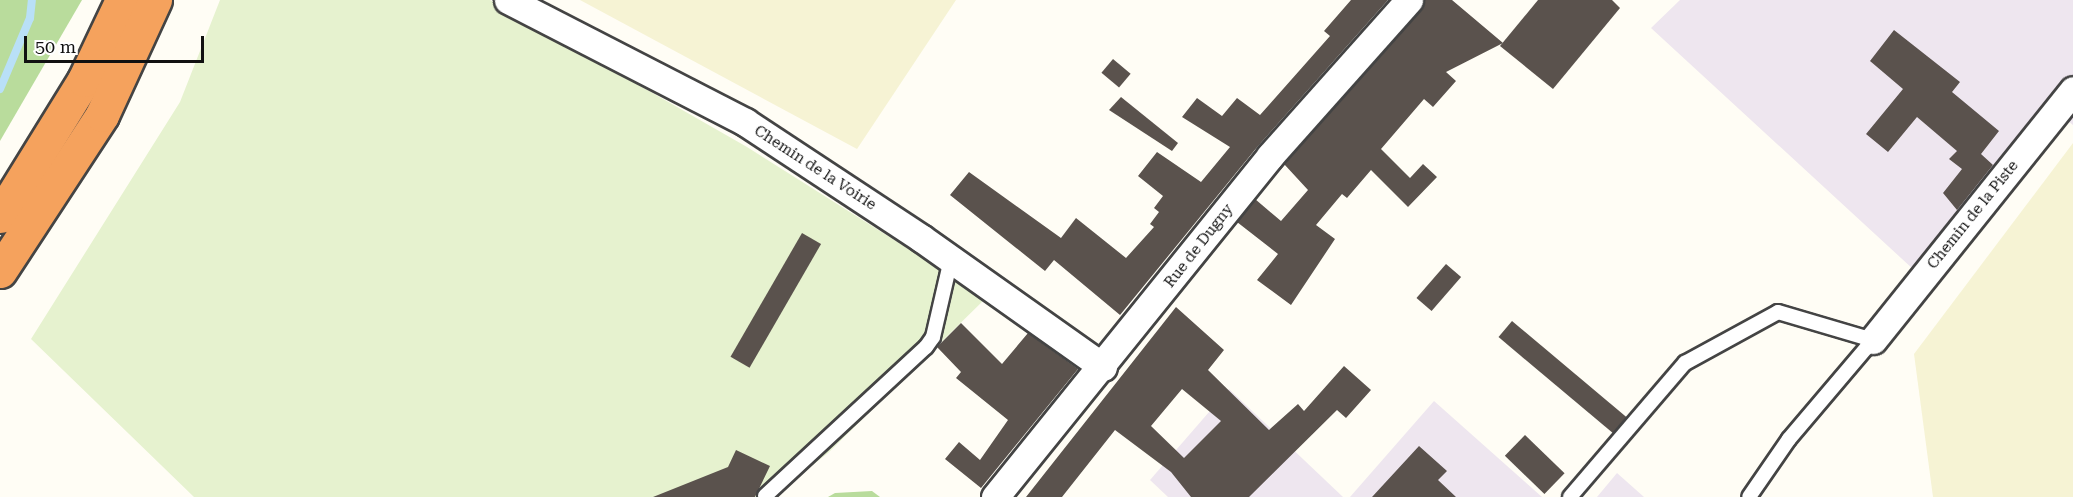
<!DOCTYPE html>
<style>
body{margin:0}
#map{position:relative;width:2073px;height:497px;overflow:hidden;background:#fffdf5;font-family:"Roboto Serif",serif}
div>[style]{position:absolute}
[style*='--x']{left:calc(var(--x)*1px);top:calc(var(--y)*1px);width:calc(var(--w)*1px);rotate:calc(var(--a)*1deg)}
.industrial>*{inset:0;background:#eee6ef}
.farmland>*{inset:0;background:#f6f3d4}
.forest>*{inset:0;background:#b9dc9c}
.pitch>*{inset:0;background:#e6f2cf}
.stream>*{height:8px;margin:-4px;padding:0 4px;transform-origin:4px;border-radius:4px;background:#b9e0f7}
.building>*{inset:0;background:#5a524d;transform-origin:0 0}
.roads{filter:drop-shadow(2px 0 #444) drop-shadow(-2px 0 #444) drop-shadow(0 2px #444) drop-shadow(0 -2px #444)}
.lane>*{height:14px;margin:-7px;padding:0 7px;transform-origin:7px;border-radius:7px;background:#fff}
.street>*{height:27px;margin:-13.5px;padding:0 13.5px;transform-origin:13.5px;border-radius:13.5px;background:#fff}
.highway>*{height:33px;margin:-16.5px;padding:0 16.5px;transform-origin:16.5px;border-radius:16.5px;background:#f5a25d}
span{translate:-50% -50%;white-space:nowrap;text-align:center;line-height:1.15;-webkit-text-stroke:6px #fff;paint-order:stroke}
.street-label{font-size:15px;color:#111}
.scale{position:absolute;left:24px;top:36px;width:180px;height:27px;box-sizing:border-box;border:3px solid #111;border-top:0;padding-left:8px;font-size:18px;line-height:21px;white-space:nowrap;color:#111;-webkit-text-stroke:4px #fff;paint-order:stroke}
</style>
<div id="map">
<div class="industrial">
<i style="clip-path:polygon(1680px 0,2073px 0,2073px 125px,2052px 109px,1926px 281px,1651px 28px)"></i>
<i style="clip-path:polygon(1229px 389px,1343px 497px,1168px 497px,1150px 480px)"></i>
<i style="clip-path:polygon(1434px 401px,1542px 497px,1350px 497px)"></i>
<i style="clip-path:polygon(1617px 473px,1644px 497px,1597px 497px)"></i>
</div>
<div class="farmland">
<i style="clip-path:polygon(580px 0,956px 0,857px 149px)"></i>
<i style="clip-path:polygon(2073px 143px,2073px 497px,1933px 497px,1914px 354px)"></i>
</div>
<div class="forest">
<i style="clip-path:polygon(0 0,82px 0,0 141px)"></i>
<i style="clip-path:polygon(872px 491px,880px 497px,828px 497px,835px 493px)"></i>
</div>
<div class="pitch">
<i style="clip-path:polygon(220px 0,490px 0,747px 147px,986px 298px,828px 453px,772px 497px,194px 497px,31px 339px,180px 102px)"></i>
</div>
<div class="stream">
<i style="--x:0;--y:89;--w:77;--a:-67.1"></i>
<i style="--x:30;--y:18;--w:18;--a:-84"></i>
</div>
<div class="building">
<i style="clip-path:polygon(1351px 0,1388px 0,1258px 146px,1120px 315px,1054px 260px,1045px 271px,950px 195px,969px 172px,1061px 238px,1076px 218px,1126px 258px,1154px 227px,1150px 224px,1159px 212px,1154px 208px,1163px 196px,1138px 176px,1157px 152px,1201px 182px,1230px 147px,1182px 117px,1197px 98px,1222px 116px,1237px 98px,1260px 115px,1330px 36px,1324px 31px)"></i>
<i style="clip-path:polygon(1424px 0,1452px 0,1503px 43px,1446px 72px,1456px 81px,1433px 107px,1424px 99px,1381px 149px,1410px 178px,1423px 164px,1437px 177px,1408px 207px,1371px 170px,1347px 198px,1342px 194px,1316px 225px,1335px 239px,1291px 305px,1257px 280px,1278px 254px,1237px 222px,1255px 199px,1281px 221px,1308px 190px,1284px 164px)"></i>
<i style="clip-path:polygon(1538px 0,1612px 0,1620px 8px,1553px 89px,1500px 46px)"></i>
<i style="clip-path:polygon(1894px 30px,1960px 82px,1952px 92px,1999px 131px,1981px 154px,1993px 165px,1957px 210px,1943px 193px,1962px 169px,1949px 159px,1957px 151px,1917px 117px,1888px 152px,1866px 134px,1903px 89px,1870px 61px)"></i>
<i style="left:1113px;top:59px;width:23px;height:18px;rotate:40deg"></i>
<i style="clip-path:polygon(1121px 97px,1178px 143px,1172px 151px,1109px 110px)"></i>
<i style="left:802px;top:233px;width:22px;height:143px;rotate:30deg"></i>
<i style="left:1446px;top:264px;width:20px;height:45px;rotate:41deg"></i>
<i style="clip-path:polygon(evenodd,1176px 307px,1224px 350px,1208px 370px,1269px 430px,1298px 404px,1304px 411px,1344px 366px,1371px 390px,1346px 418px,1337px 410px,1249px 497px,1191px 497px,1171px 472px,1115px 430px,1062px 497px,1026px 497px,1176px 307px,1182px 389px,1221px 421px,1184px 458px,1151px 426px,1182px 389px)"></i>
<i style="left:1512px;top:321px;width:150px;height:21px;rotate:40deg"></i>
<i style="clip-path:polygon(961px 323px,1002px 364px,1028px 333px,1078px 369px,981px 488px,945px 459px,959px 442px,980px 460px,1008px 420px,956px 378px,961px 372px,937px 347px)"></i>
<i style="left:1525px;top:435px;width:55px;height:29px;rotate:44deg"></i>
<i style="clip-path:polygon(1419px 446px,1447px 471px,1438px 480px,1456px 497px,1372px 497px)"></i>
<i style="clip-path:polygon(736px 450px,770px 466px,755px 497px,653px 497px,728px 467px)"></i>
</div>
<div class="roads">
<div class="lane">
<i style="--x:765;--y:496;--w:219;--a:-42.8"></i>
<i style="--x:926;--y:347;--w:12;--a:-55"></i>
<i style="--x:933;--y:337;--w:80;--a:-77"></i>
<i style="--x:1570;--y:497;--w:177;--a:-49.4"></i>
<i style="--x:1685;--y:363;--w:106;--a:-28.7"></i>
<i style="--x:1778;--y:312;--w:99;--a:16.4"></i>
<i style="--x:1873;--y:340;--w:130;--a:130.3"></i>
<i style="--x:1789;--y:439;--w:70;--a:124.6"></i>
</div>
<div class="street">
<i style="--x:508;--y:0;--w:267;--a:27.2"></i>
<i style="--x:745;--y:122;--w:211;--a:33.4"></i>
<i style="--x:921;--y:238;--w:223;--a:35.3"></i>
<i style="--x:1873;--y:340;--w:320;--a:-51.3"></i>
<i style="--x:995;--y:497;--w:438;--a:-51.1"></i>
<i style="--x:1270;--y:156;--w:209;--a:-48.3"></i>
</div>
<div class="highway">
<i style="--x:0;--y:216;--w:160;--a:-58.3"></i>
<i style="--x:84;--y:80;--w:89;--a:-64.6"></i>
<i style="--x:0;--y:271;--w:186;--a:-56.8"></i>
<i style="--x:102;--y:115;--w:127;--a:-65.3"></i>
</div>
</div>
<div class="street-label">
<span style="left:815px;top:168px;rotate:33deg">Chemin de la Voirie</span>
<span style="left:1973px;top:215px;rotate:-51deg">Chemin de la Piste</span>
<span style="left:1199px;top:246px;rotate:-52deg">Rue de Dugny</span>
</div>
<div class="scale">50 m</div>
</div>
